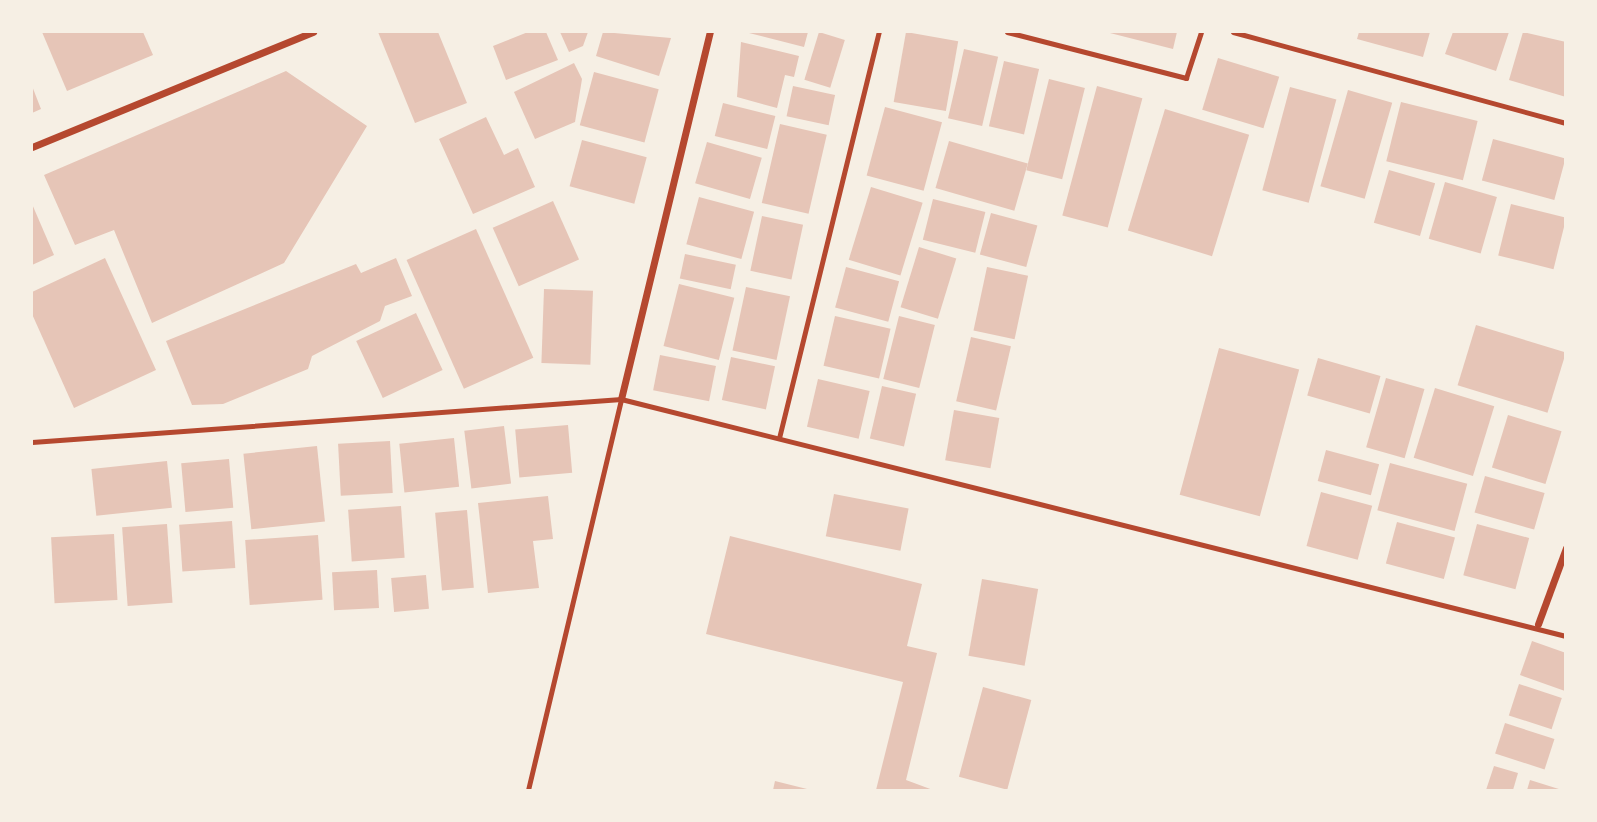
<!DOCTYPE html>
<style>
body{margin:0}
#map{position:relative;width:1597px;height:822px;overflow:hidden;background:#f6efe4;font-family:"DejaVu Sans",sans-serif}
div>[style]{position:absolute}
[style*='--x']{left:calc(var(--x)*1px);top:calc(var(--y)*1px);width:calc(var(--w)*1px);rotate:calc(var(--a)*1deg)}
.building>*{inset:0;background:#e6c5b7;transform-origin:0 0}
.service>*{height:5px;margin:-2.5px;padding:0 2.5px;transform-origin:2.5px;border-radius:2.5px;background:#b5482f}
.minor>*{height:7px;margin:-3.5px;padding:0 3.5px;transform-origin:3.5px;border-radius:3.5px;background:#b5482f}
span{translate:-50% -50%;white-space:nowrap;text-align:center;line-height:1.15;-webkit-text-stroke:5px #f6efe4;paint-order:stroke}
.frame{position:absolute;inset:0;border:33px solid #f6efe4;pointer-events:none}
</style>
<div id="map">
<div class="building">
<i style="clip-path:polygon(42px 32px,143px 32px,153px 55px,67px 91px)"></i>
<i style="clip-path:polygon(378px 32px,438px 32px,467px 103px,415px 123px)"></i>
<i style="clip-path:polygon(528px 32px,546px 32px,558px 60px,506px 80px,493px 46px)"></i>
<i style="clip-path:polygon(560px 32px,588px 32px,583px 46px,569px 52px)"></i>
<i style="clip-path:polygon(603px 32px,671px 38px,659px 76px,596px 56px)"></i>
<i style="clip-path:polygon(745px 32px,808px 32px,804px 47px)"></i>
<i style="left:819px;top:32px;width:27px;height:50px;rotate:17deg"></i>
<i style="left:906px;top:32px;width:53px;height:71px;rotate:10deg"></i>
<i style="clip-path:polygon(1106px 32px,1177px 32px,1173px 49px)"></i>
<i style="clip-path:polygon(1359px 32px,1430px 32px,1423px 57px,1357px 39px)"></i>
<i style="clip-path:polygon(1453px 32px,1509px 32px,1496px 71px,1445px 54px)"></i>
<i style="clip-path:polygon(1523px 32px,1566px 42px,1566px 97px,1509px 80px)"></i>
<i style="clip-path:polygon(741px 42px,799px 56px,794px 77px,785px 75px,777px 108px,737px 97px)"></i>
<i style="left:964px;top:49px;width:35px;height:71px;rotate:13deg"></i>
<i style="left:1218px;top:58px;width:64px;height:54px;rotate:17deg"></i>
<i style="left:1004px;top:61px;width:36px;height:67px;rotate:13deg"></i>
<i style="clip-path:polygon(574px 63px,582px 79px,575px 122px,535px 139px,514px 92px)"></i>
<i style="clip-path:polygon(286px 71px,367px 126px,284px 263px,152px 323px,114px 230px,75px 245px,44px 175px)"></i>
<i style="left:594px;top:72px;width:67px;height:55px;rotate:15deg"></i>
<i style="left:1049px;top:79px;width:37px;height:94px;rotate:14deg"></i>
<i style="clip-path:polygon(32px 86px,41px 109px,32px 113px)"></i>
<i style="left:793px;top:86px;width:43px;height:31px;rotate:12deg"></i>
<i style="left:1097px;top:86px;width:47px;height:134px;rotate:15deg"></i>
<i style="left:1290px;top:87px;width:48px;height:107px;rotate:15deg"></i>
<i style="left:1348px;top:90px;width:46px;height:100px;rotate:16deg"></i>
<i style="left:1401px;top:102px;width:79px;height:61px;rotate:14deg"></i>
<i style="left:723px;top:103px;width:54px;height:34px;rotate:14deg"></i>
<i style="left:885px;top:107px;width:59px;height:71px;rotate:15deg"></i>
<i style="left:1165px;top:109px;width:88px;height:127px;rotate:17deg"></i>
<i style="clip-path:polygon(486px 117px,504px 155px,518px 148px,535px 187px,473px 214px,439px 139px)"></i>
<i style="left:780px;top:124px;width:48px;height:81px;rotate:13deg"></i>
<i style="left:1493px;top:139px;width:75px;height:43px;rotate:15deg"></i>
<i style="left:582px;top:140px;width:67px;height:48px;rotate:15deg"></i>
<i style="left:949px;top:141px;width:82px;height:49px;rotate:16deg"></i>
<i style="left:707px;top:142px;width:57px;height:43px;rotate:16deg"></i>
<i style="left:1389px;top:170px;width:48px;height:55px;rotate:16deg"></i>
<i style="left:1445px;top:182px;width:54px;height:59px;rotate:16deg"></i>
<i style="left:871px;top:187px;width:54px;height:76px;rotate:17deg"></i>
<i style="left:699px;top:197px;width:57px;height:49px;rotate:15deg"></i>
<i style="left:933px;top:199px;width:54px;height:42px;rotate:14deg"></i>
<i style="left:553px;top:201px;width:64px;height:66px;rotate:66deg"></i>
<i style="clip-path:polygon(32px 204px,54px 255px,32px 265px)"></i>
<i style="left:1511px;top:204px;width:57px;height:53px;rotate:14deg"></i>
<i style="left:991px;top:213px;width:48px;height:43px;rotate:15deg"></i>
<i style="left:762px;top:216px;width:42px;height:56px;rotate:12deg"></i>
<i style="left:476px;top:229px;width:141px;height:76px;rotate:66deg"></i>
<i style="left:919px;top:247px;width:39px;height:63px;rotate:17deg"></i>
<i style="left:685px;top:254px;width:52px;height:25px;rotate:12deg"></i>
<i style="clip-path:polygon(105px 258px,156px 370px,74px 408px,32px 314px,32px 292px)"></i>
<i style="clip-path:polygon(396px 258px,412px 296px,385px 306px,380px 321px,312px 356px,308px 369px,223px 404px,192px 405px,166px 341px,356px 264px,361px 273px)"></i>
<i style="left:846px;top:267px;width:55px;height:42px;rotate:15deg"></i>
<i style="left:987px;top:267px;width:42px;height:65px;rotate:12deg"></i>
<i style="left:679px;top:284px;width:57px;height:64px;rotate:14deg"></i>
<i style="left:746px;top:287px;width:45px;height:65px;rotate:12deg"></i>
<i style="left:544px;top:289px;width:49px;height:74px;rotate:2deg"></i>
<i style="left:416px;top:313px;width:63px;height:66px;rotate:65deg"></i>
<i style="left:835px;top:316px;width:57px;height:51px;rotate:13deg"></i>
<i style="left:899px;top:316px;width:37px;height:65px;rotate:14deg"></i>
<i style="left:1476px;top:325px;width:94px;height:63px;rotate:17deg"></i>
<i style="left:971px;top:337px;width:41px;height:66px;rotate:13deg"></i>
<i style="left:1219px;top:348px;width:83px;height:152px;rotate:15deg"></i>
<i style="left:660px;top:355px;width:57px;height:36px;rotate:11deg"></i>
<i style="left:731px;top:357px;width:45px;height:44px;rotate:12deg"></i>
<i style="left:1318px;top:358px;width:65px;height:39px;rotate:16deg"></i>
<i style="left:1386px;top:378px;width:40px;height:72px;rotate:16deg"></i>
<i style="left:818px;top:379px;width:53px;height:49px;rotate:13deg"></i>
<i style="left:882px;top:386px;width:35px;height:54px;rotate:13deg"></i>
<i style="left:1435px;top:388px;width:62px;height:73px;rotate:17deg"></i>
<i style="left:954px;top:410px;width:46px;height:51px;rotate:10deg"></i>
<i style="left:1508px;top:415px;width:56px;height:55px;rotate:17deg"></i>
<i style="left:568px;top:425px;width:48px;height:53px;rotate:85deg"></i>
<i style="left:504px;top:426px;width:58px;height:40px;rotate:83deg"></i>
<i style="left:454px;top:438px;width:49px;height:55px;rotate:84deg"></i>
<i style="left:390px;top:441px;width:52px;height:52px;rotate:87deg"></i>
<i style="left:317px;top:446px;width:76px;height:74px;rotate:84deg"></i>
<i style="left:1326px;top:450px;width:55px;height:32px;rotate:15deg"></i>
<i style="left:229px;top:459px;width:49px;height:48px;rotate:85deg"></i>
<i style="left:167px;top:461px;width:47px;height:76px;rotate:84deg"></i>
<i style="left:1390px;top:463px;width:80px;height:49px;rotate:15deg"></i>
<i style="left:1485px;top:476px;width:62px;height:38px;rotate:16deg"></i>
<i style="left:1321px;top:492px;width:53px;height:56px;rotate:15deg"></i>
<i style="left:834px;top:494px;width:76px;height:43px;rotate:11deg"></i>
<i style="clip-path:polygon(548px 496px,553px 539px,533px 541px,539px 588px,488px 593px,478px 503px)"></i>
<i style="left:401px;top:506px;width:52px;height:53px;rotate:86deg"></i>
<i style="left:467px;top:510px;width:78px;height:32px;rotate:85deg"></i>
<i style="left:232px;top:521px;width:47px;height:53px;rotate:86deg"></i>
<i style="left:1397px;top:522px;width:60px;height:43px;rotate:15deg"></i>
<i style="left:167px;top:524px;width:79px;height:45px;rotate:86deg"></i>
<i style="left:1477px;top:524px;width:54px;height:53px;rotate:15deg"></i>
<i style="left:114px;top:534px;width:66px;height:63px;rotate:87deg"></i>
<i style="left:318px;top:535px;width:65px;height:73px;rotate:86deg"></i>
<i style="clip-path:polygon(730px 536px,922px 584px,907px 646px,937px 653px,906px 780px,933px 790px,876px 790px,903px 682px,706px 634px)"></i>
<i style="left:377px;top:570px;width:38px;height:45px;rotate:87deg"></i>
<i style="left:426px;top:575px;width:34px;height:35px;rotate:85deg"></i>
<i style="left:982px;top:579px;width:57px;height:78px;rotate:10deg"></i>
<i style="clip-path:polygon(1532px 641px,1566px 653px,1565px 691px,1520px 675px)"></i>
<i style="left:1519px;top:684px;width:45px;height:33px;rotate:18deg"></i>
<i style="left:983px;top:687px;width:50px;height:93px;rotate:15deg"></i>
<i style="left:1505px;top:723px;width:52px;height:32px;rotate:18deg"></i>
<i style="clip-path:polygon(1494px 766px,1518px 773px,1513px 790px,1486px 790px)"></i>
<i style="clip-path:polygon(1530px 780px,1562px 790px,1527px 790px)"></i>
<i style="clip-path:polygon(775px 781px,811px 790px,773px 790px)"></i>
</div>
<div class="service">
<i style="--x:1007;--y:32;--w:185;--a:14.4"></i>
<i style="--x:1186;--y:78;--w:48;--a:-71.9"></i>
<i style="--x:1233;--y:32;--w:345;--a:15.3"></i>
<i style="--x:779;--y:438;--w:418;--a:-76.2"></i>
<i style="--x:32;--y:442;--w:591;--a:-4.18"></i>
<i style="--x:621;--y:399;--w:974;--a:14.08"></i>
<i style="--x:528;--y:790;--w:402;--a:-76.6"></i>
</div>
<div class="minor">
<i style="--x:32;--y:147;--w:304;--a:-22.3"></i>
<i style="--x:621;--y:399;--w:378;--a:-76.4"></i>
<i style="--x:1538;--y:624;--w:81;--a:-69.8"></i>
</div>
<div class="frame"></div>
</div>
